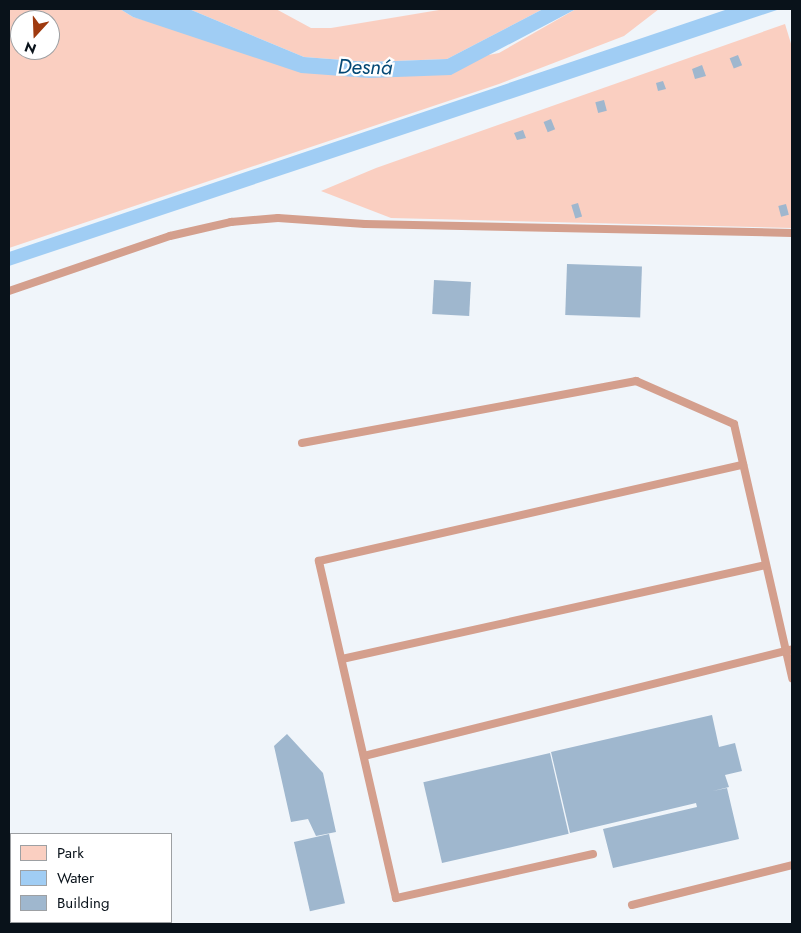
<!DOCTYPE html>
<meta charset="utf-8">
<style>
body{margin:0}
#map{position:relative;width:801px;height:933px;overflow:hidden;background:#f0f5fa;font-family:Jost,sans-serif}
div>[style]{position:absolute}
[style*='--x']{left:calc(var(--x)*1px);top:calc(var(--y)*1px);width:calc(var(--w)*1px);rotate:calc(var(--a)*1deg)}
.green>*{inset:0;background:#facfc1}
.water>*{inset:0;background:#a0cdf4}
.building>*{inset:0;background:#9fb7ce;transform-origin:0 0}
.lane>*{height:8px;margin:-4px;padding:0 4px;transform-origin:4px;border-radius:4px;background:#d49f8d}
span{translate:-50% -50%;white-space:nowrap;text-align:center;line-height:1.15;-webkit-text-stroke:4.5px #fff;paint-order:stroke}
.water-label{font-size:21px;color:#054976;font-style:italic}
.frame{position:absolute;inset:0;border:10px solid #09121a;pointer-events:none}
.legend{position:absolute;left:10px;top:833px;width:162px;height:90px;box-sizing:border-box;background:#fff;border:1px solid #9da0a3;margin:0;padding:6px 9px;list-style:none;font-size:15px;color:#09121a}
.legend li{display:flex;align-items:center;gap:10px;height:25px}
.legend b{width:25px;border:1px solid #9da0a3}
.north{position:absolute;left:10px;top:10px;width:50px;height:50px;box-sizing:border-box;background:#fff;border:1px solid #9da0a3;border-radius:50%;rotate:200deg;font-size:14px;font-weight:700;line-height:20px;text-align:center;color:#09121a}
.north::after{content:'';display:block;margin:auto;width:18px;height:22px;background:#9f3a0f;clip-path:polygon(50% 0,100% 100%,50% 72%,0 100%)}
</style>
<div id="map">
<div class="green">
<i style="clip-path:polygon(evenodd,9px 9px,120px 9px,133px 17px,182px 31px,369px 78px,499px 53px,576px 9px,659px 9px,624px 36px,499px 84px,9px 248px,9px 9px,20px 20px,50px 20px,50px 50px,20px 50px,20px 20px)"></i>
<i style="clip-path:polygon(189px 9px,276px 9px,311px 28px,331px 28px,445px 9px,543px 9px,447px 59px,369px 62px,304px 57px)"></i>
<i style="clip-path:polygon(785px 24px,792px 47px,792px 228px,391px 218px,321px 191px,376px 168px)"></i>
</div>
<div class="water">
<i style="clip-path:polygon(120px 9px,189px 9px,304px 57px,369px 62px,447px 59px,543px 9px,576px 9px,451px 75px,369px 78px,301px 73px,133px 17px)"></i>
<i style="clip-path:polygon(728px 9px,780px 9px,9px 266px,9px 252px)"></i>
</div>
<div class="building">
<i style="left:738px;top:55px;width:11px;height:9px;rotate:68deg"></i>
<i style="clip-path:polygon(702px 65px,706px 76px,695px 79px,692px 69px)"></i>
<i style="clip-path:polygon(663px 81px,666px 89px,658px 91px,656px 83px)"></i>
<i style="left:604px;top:100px;width:11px;height:9px;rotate:75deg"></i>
<i style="left:551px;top:119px;width:11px;height:8px;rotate:68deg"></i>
<i style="clip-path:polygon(523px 130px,526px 138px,517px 140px,514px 133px)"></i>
<i style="left:578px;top:203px;width:14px;height:7px;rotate:73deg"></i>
<i style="left:786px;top:204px;width:11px;height:8px;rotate:75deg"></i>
<i style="left:567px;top:264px;width:75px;height:51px;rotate:2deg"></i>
<i style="left:434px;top:280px;width:37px;height:34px;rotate:3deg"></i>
<i style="clip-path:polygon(712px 715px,719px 747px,735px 743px,742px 771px,725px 775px,729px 787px,713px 791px,727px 788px,739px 839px,613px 868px,603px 829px,697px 807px,696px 803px,570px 833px,551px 752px)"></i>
<i style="clip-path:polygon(287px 734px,323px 773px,336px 832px,316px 836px,308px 819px,291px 822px,274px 746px)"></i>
<i style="left:550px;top:753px;width:83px;height:130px;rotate:77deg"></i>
<i style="left:329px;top:834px;width:71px;height:36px;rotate:77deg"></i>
</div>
<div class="lane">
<i style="--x:9;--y:291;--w:170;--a:-18.9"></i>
<i style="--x:170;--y:236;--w:63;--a:-12.9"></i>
<i style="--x:231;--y:222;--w:47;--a:-4.9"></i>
<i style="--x:278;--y:218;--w:87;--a:3.9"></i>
<i style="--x:365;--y:224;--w:427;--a:1.2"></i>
<i style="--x:302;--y:443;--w:340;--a:-10.5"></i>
<i style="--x:636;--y:381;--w:107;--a:23.7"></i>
<i style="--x:734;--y:424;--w:261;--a:77.1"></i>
<i style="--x:342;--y:659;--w:434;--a:-12.5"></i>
<i style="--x:364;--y:756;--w:441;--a:-14"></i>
<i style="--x:593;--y:854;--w:202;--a:167.4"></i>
<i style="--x:396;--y:898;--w:346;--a:-102.9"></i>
<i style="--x:319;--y:561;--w:435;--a:-12.8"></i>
<i style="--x:632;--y:905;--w:165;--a:-14"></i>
</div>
<div class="water-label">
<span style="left:365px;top:67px;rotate:1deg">Desná</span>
</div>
<div class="frame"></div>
<ul class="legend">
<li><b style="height:14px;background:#facfc1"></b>Park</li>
<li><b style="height:14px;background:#a0cdf4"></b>Water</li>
<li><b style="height:14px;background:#9fb7ce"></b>Building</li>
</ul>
<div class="north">N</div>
</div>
